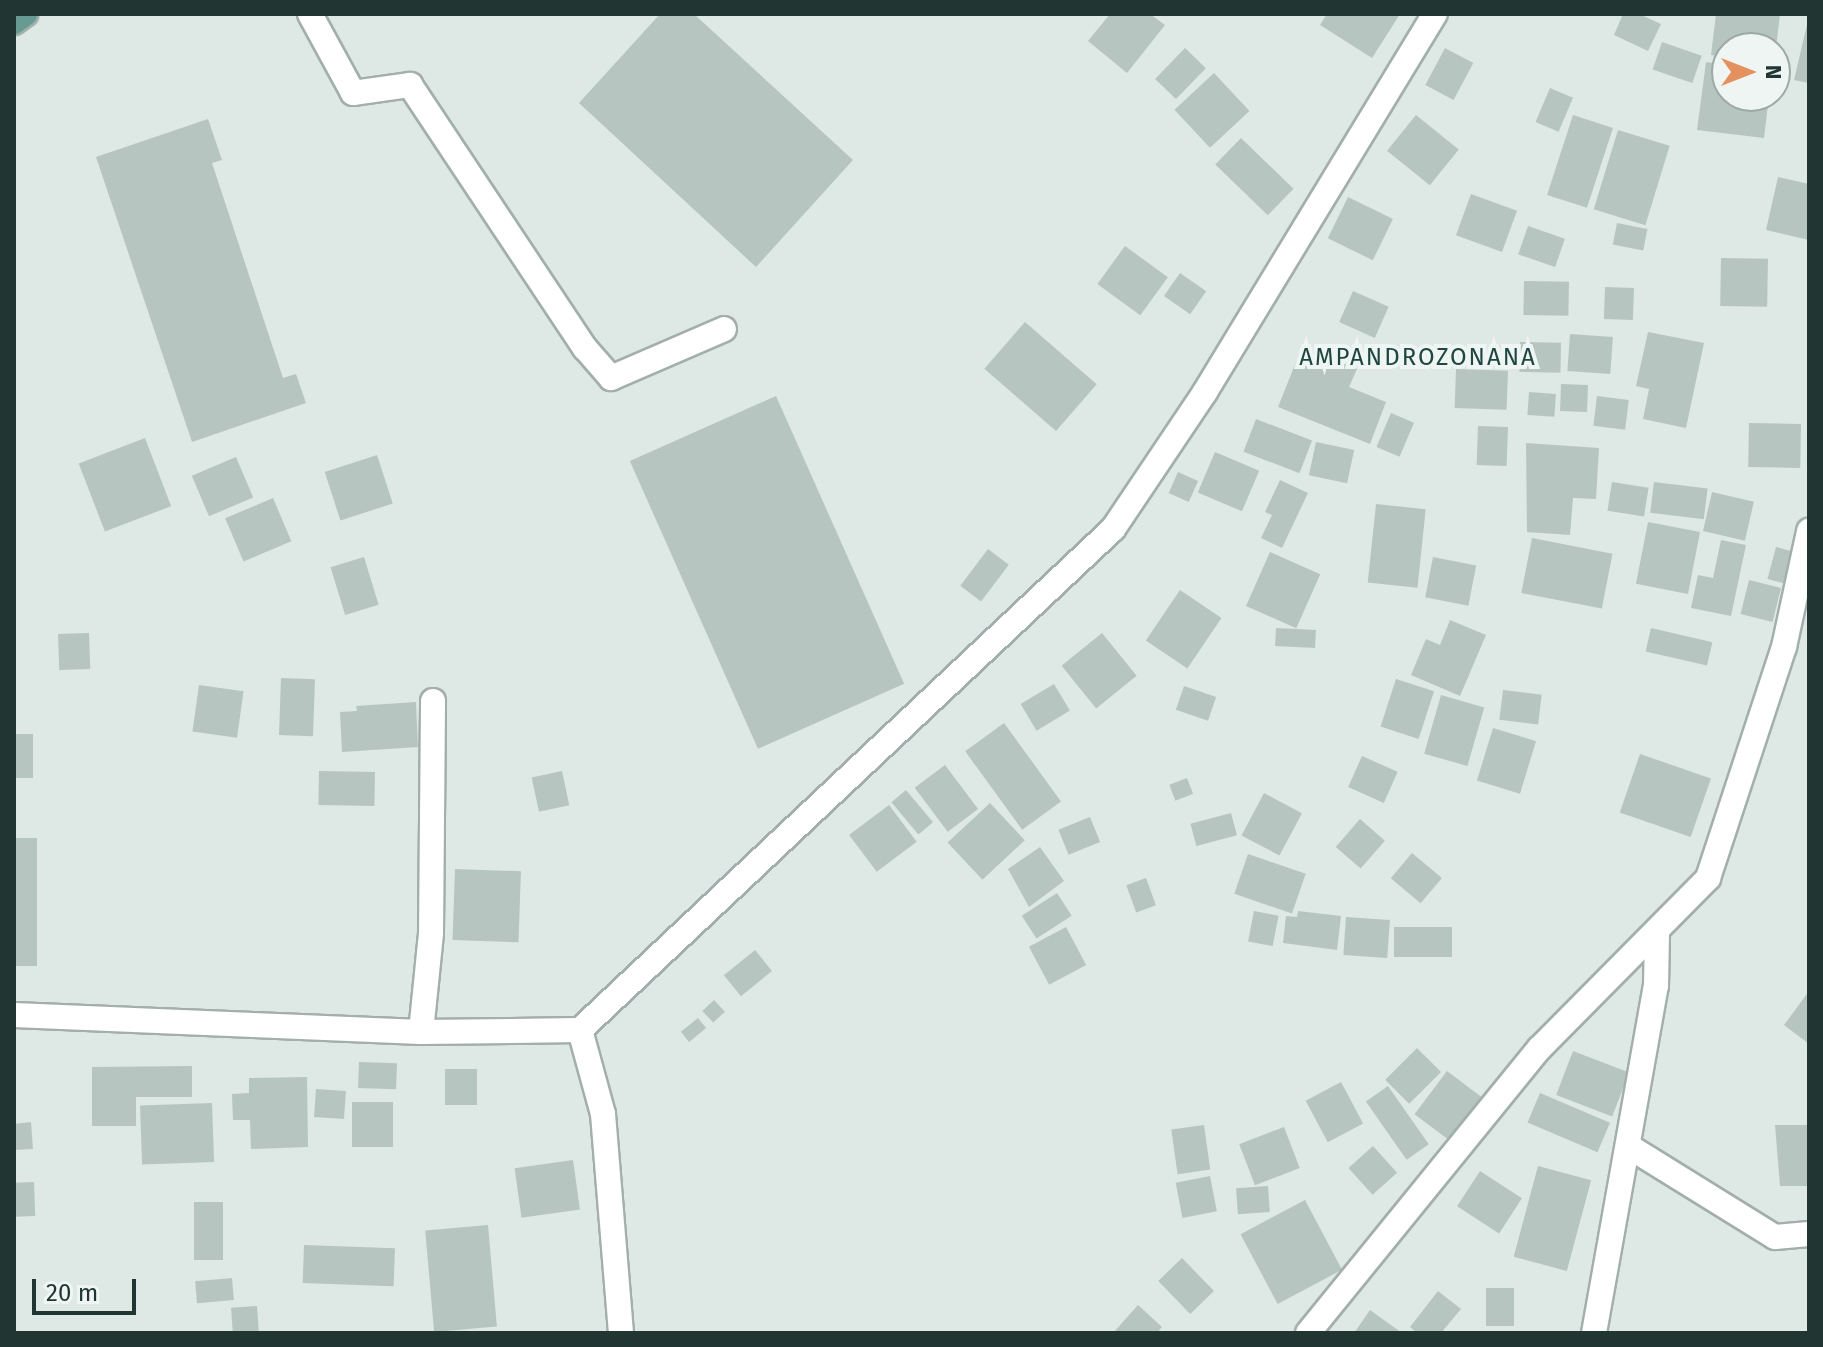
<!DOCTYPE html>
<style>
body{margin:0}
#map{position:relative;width:1823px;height:1347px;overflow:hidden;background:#dee8e5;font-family:"Fira Sans",sans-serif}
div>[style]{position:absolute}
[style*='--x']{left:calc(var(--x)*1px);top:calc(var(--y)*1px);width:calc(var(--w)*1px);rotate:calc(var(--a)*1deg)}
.building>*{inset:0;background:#b7c5c1;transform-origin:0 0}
.roads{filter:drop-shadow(2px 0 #a2afac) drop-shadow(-2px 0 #a2afac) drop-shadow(0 2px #a2afac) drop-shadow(0 -2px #a2afac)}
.minor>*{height:24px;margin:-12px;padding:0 12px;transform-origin:12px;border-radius:12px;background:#fff}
.major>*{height:24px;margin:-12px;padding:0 12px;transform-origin:12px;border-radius:12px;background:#669a93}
span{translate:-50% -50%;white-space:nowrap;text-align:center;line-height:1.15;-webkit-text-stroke:8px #eef5f3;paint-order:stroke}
.neighbourhood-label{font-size:24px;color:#1f4641;letter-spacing:2px}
.frame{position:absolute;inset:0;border:16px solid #213633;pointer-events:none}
.north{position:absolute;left:1711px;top:32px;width:80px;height:80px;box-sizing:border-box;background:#eef5f3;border:2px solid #9ca9a6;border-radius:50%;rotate:90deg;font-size:22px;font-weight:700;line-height:32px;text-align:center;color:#213633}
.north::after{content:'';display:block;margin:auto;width:28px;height:36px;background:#e5915f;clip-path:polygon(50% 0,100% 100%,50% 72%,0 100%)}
.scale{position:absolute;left:32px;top:1279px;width:104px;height:36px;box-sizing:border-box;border:4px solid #213633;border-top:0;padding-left:10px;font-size:24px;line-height:28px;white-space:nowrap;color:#213633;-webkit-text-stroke:6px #eef5f3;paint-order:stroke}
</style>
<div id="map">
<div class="building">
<i style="clip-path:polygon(660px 14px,694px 14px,853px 160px,756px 267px,579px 103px)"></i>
<i style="clip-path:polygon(1110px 14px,1150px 14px,1165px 25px,1127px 73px,1088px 41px)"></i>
<i style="clip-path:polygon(1327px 14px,1400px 14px,1372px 58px,1320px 25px)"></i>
<i style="clip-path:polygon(1623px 14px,1639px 14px,1661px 24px,1648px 51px,1614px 35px)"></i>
<i style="clip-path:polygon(1716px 14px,1780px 14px,1776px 48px,1727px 48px,1727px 58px,1711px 55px)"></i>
<i style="clip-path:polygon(1809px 16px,1809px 83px,1794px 80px)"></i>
<i style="left:1662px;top:42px;width:42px;height:29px;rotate:19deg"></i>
<i style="left:1185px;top:48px;width:29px;height:43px;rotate:44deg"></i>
<i style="left:1445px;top:48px;width:32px;height:42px;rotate:28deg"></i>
<i style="clip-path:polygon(1706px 62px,1727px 65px,1727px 96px,1769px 96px,1764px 138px,1697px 130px)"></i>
<i style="left:1214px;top:73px;width:52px;height:54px;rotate:47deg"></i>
<i style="left:1550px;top:88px;width:25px;height:37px;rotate:23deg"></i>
<i style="left:1416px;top:115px;width:55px;height:46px;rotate:39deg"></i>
<i style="left:1573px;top:115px;width:42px;height:84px;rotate:18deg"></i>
<i style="clip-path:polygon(208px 119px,222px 160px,212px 163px,283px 378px,296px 374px,306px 403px,192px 442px,96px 157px)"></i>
<i style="left:1618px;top:130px;width:54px;height:83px;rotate:17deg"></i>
<i style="left:1241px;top:138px;width:73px;height:37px;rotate:44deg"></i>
<i style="clip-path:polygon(1778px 177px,1809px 184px,1809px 240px,1766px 230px)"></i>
<i style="left:1471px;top:194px;width:49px;height:44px;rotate:20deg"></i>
<i style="left:1348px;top:197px;width:50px;height:46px;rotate:26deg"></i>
<i style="left:1617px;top:223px;width:31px;height:22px;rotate:11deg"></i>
<i style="left:1528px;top:226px;width:39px;height:30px;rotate:19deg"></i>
<i style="left:1125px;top:246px;width:53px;height:47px;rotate:36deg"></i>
<i style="left:1721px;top:258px;width:47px;height:48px;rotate:1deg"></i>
<i style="left:1180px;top:273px;width:32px;height:28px;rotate:35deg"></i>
<i style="left:1524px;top:281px;width:45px;height:34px;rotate:1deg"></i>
<i style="left:1605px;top:287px;width:29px;height:32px;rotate:2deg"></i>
<i style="left:1353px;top:291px;width:39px;height:34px;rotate:24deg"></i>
<i style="left:1025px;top:322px;width:95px;height:62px;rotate:41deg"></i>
<i style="clip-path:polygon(1648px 332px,1704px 343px,1686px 428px,1643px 419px,1649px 389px,1636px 386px)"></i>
<i style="left:1570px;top:334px;width:43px;height:37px;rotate:4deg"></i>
<i style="left:1520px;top:342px;width:41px;height:30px;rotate:1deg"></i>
<i style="clip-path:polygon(1302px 347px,1357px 369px,1349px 387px,1386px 402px,1370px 444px,1278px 407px)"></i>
<i style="left:1456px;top:369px;width:52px;height:39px;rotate:2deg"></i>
<i style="left:1561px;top:384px;width:27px;height:27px;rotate:2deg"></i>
<i style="left:1529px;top:392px;width:27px;height:23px;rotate:4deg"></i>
<i style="left:776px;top:396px;width:315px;height:160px;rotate:66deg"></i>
<i style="left:1597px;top:396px;width:32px;height:30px;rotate:7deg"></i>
<i style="left:1391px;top:413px;width:25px;height:37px;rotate:23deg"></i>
<i style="left:1256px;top:419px;width:60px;height:35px;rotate:21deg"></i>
<i style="left:1749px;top:423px;width:52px;height:44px;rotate:1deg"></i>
<i style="left:1478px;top:426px;width:30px;height:39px;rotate:2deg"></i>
<i style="left:145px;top:438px;width:73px;height:71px;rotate:69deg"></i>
<i style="left:1316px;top:442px;width:39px;height:34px;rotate:12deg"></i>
<i style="clip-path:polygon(1526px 443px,1599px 448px,1596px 499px,1573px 498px,1570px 535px,1527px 532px)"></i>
<i style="left:1215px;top:452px;width:48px;height:44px;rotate:23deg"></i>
<i style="left:377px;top:455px;width:51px;height:55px;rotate:72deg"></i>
<i style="left:236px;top:457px;width:44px;height:48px;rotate:67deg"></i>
<i style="left:1178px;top:472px;width:22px;height:23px;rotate:24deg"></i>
<i style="clip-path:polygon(1280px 480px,1308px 493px,1282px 548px,1261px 538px,1272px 515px,1265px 512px)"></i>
<i style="left:1612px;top:482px;width:37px;height:29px;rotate:9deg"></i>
<i style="left:1654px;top:482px;width:54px;height:31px;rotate:7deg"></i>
<i style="left:1712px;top:492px;width:43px;height:40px;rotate:13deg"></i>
<i style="left:273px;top:498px;width:47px;height:52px;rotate:67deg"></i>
<i style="left:1376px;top:504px;width:50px;height:79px;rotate:6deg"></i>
<i style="left:1648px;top:522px;width:53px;height:63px;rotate:11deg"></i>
<i style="left:1532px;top:538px;width:82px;height:56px;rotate:11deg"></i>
<i style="clip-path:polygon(1721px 540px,1746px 545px,1731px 616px,1691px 608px,1698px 575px,1713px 578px)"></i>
<i style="left:1776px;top:547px;width:24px;height:33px;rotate:15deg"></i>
<i style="left:988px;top:549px;width:26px;height:46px;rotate:37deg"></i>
<i style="left:1270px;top:552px;width:55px;height:59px;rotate:24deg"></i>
<i style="left:364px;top:557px;width:50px;height:35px;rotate:73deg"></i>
<i style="left:1433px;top:557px;width:44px;height:41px;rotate:11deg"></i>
<i style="left:1749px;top:580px;width:33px;height:35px;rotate:14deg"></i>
<i style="left:1180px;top:590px;width:50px;height:61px;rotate:34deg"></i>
<i style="clip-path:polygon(1450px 620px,1486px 635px,1460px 696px,1411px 675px,1426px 639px,1440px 645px)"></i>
<i style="left:1276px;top:628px;width:40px;height:18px;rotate:3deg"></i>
<i style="left:1651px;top:628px;width:63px;height:24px;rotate:13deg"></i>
<i style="left:89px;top:633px;width:36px;height:31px;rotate:88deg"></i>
<i style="left:1102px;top:633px;width:55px;height:52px;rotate:51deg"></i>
<i style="left:281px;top:678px;width:34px;height:57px;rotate:2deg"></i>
<i style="left:1396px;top:679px;width:40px;height:50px;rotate:18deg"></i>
<i style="left:1054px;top:684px;width:31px;height:39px;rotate:59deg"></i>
<i style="left:199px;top:685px;width:45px;height:47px;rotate:8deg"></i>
<i style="left:1184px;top:686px;width:34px;height:25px;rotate:19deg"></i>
<i style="left:1503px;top:690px;width:39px;height:30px;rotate:7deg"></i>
<i style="left:1441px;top:695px;width:45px;height:61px;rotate:16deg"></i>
<i style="clip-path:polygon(416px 702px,418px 747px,342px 752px,340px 712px,357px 711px,356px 706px)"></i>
<i style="left:1004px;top:723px;width:97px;height:48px;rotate:54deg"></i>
<i style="left:1493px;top:728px;width:45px;height:55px;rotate:17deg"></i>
<i style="left:14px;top:734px;width:19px;height:44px"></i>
<i style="left:1640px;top:754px;width:75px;height:62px;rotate:19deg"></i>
<i style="left:1362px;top:756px;width:39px;height:34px;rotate:24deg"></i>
<i style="left:945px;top:765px;width:55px;height:38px;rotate:53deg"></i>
<i style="left:319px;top:771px;width:56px;height:34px;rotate:1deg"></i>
<i style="left:562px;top:771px;width:35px;height:31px;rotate:78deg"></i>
<i style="left:1187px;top:778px;width:17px;height:19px;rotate:69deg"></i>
<i style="left:906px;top:790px;width:42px;height:19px;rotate:50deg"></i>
<i style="left:1264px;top:793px;width:43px;height:48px;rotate:28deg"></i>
<i style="left:990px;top:803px;width:51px;height:58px;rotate:47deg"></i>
<i style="left:889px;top:805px;width:46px;height:50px;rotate:53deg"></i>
<i style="left:1231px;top:813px;width:23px;height:42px;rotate:75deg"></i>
<i style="left:1090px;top:817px;width:27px;height:34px;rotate:68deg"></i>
<i style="left:1360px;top:819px;width:33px;height:37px;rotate:41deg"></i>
<i style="left:14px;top:838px;width:23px;height:128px"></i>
<i style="clip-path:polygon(1040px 847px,1064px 881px,1029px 907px,1008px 869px)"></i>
<i style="left:1412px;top:853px;width:39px;height:33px;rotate:40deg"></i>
<i style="left:1248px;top:854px;width:61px;height:42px;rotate:19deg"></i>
<i style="left:455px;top:869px;width:66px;height:71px;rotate:2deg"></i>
<i style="left:1146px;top:878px;width:29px;height:21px;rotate:70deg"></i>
<i style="left:1057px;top:893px;width:27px;height:42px;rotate:57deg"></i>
<i style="left:1254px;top:911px;width:25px;height:31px;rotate:11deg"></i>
<i style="clip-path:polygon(1298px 911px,1341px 916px,1337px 950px,1283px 943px,1286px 916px,1297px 917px)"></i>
<i style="left:1346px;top:917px;width:44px;height:38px;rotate:4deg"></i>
<i style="left:1066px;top:927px;width:43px;height:42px;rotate:62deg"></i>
<i style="left:1452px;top:927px;width:30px;height:58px;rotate:90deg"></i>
<i style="left:755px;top:950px;width:27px;height:40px;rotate:51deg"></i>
<i style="clip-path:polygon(1809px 991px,1809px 1044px,1784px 1025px)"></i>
<i style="left:714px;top:1000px;width:16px;height:16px;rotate:47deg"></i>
<i style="left:698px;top:1018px;width:13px;height:22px;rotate:51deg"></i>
<i style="left:1417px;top:1048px;width:34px;height:45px;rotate:45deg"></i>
<i style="left:1573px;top:1051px;width:60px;height:47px;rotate:21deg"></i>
<i style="left:359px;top:1062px;width:38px;height:26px;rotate:2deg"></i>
<i style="clip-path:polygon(192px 1066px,192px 1097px,136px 1097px,136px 1126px,92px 1126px,92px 1067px)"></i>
<i style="left:445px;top:1069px;width:32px;height:36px"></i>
<i style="left:1447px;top:1071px;width:44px;height:54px;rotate:37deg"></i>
<i style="clip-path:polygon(307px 1077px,308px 1147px,251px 1149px,250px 1120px,233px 1120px,232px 1094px,249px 1093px,249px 1078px)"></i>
<i style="left:1341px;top:1082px;width:47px;height:40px;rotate:62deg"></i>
<i style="left:1388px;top:1086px;width:71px;height:27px;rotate:55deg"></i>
<i style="left:316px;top:1089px;width:30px;height:28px;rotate:4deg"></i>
<i style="left:1540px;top:1093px;width:76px;height:32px;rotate:23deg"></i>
<i style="left:352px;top:1102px;width:41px;height:45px"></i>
<i style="left:212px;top:1103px;width:59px;height:72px;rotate:88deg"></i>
<i style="clip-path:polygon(31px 1122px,33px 1149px,14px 1150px,14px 1124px)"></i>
<i style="left:1204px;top:1125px;width:45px;height:33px;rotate:82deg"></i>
<i style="clip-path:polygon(1775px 1125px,1809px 1125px,1809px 1186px,1780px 1186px)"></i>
<i style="left:1284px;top:1127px;width:44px;height:48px;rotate:69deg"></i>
<i style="left:1373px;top:1146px;width:36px;height:33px;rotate:48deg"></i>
<i style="left:573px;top:1160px;width:50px;height:59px;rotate:82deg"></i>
<i style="left:1538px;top:1166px;width:55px;height:94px;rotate:15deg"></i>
<i style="left:1480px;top:1171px;width:50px;height:42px;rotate:33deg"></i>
<i style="left:1210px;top:1176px;width:36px;height:35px;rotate:79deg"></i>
<i style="left:34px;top:1182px;width:34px;height:20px;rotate:88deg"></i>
<i style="left:1268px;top:1186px;width:26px;height:32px;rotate:86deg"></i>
<i style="left:1305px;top:1200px;width:79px;height:73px;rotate:62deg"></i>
<i style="left:194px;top:1202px;width:29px;height:58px"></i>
<i style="left:488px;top:1225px;width:102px;height:63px;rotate:85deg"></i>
<i style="left:304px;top:1245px;width:91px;height:38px;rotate:2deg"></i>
<i style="left:1182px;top:1258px;width:46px;height:33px;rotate:46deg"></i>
<i style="left:232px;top:1278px;width:22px;height:37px;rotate:85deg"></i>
<i style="left:1486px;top:1288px;width:28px;height:38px"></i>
<i style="clip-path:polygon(1438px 1291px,1461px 1309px,1441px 1333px,1417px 1333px,1410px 1327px)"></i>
<i style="clip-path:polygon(1138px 1305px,1162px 1327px,1157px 1333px,1113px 1333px)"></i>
<i style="left:257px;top:1306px;width:27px;height:26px;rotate:86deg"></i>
<i style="clip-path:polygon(1370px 1310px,1402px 1333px,1354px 1333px)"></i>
</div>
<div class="roads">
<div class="minor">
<i style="--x:310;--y:14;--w:90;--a:61.4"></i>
<i style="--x:353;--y:93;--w:58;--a:-8"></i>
<i style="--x:410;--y:85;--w:316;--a:56.4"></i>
<i style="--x:585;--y:348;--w:40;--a:49"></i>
<i style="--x:611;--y:378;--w:123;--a:-23.4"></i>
<i style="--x:14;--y:1015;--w:407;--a:2.4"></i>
<i style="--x:421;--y:1032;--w:159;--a:-0.7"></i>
<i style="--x:580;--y:1030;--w:731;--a:-43.23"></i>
<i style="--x:1113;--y:529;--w:165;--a:-56.1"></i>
<i style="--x:1205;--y:392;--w:442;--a:-58.7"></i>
<i style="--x:580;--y:1030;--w:87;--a:74.7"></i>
<i style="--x:603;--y:1114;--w:220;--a:85.3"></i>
<i style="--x:421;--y:1032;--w:99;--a:-84.2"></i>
<i style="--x:431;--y:934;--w:233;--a:-89.5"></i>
<i style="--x:1628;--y:1146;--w:173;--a:31.8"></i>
<i style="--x:1775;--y:1237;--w:34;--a:-5"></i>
<i style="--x:1308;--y:1333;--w:367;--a:-50.9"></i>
<i style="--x:1540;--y:1048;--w:239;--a:-45.3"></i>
<i style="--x:1708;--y:878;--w:243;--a:-71.8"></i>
<i style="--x:1784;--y:647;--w:119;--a:-77.8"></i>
<i style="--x:1594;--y:1333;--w:352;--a:-79.9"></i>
<i style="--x:1656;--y:986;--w:51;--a:-88.9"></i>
</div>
<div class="major">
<i style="--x:14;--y:22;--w:14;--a:-36"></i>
</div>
</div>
<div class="neighbourhood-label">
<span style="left:1418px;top:358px">AMPANDROZONANA</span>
</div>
<div class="frame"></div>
<div class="north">N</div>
<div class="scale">20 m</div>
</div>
